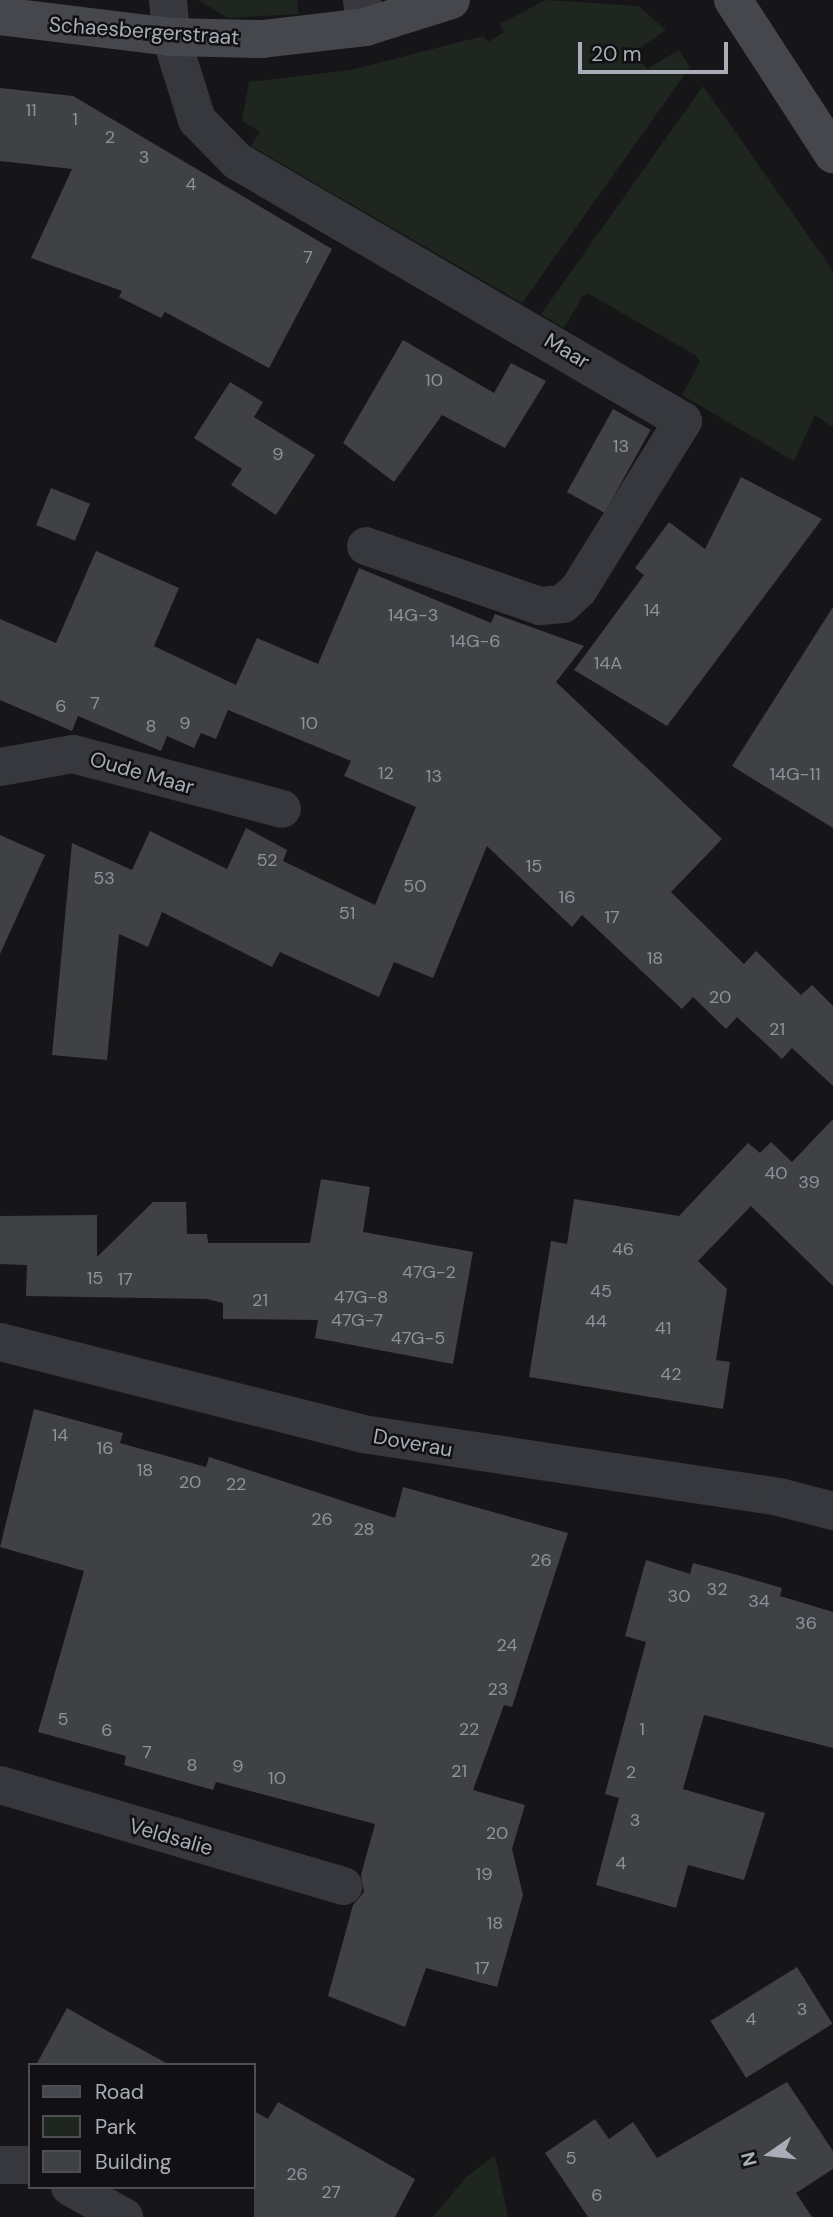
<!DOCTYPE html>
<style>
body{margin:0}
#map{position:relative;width:833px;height:2217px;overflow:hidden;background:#161618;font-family:"DM Sans",sans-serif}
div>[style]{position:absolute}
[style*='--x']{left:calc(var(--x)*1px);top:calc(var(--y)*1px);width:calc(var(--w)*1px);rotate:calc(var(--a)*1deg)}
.green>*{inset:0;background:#1e261f}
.building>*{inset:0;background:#404145;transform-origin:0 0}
.street>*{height:38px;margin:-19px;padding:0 19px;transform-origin:19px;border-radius:19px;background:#37383d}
.secondary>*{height:38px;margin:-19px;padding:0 19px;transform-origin:19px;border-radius:19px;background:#45474d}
span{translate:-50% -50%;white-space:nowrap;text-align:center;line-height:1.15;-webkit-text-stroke:5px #111113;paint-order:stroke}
.number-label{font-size:18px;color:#8e929b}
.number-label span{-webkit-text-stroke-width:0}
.street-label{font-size:21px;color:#a8adb8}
.legend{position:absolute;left:28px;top:2063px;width:228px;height:126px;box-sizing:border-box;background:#111113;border:2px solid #4d4f55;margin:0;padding:9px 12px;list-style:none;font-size:21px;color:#a8adb8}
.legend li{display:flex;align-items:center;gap:14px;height:35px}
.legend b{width:35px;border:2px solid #4d4f55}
.north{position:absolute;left:735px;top:2119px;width:70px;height:70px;-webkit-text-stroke:5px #111113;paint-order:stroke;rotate:256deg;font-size:19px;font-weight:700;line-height:28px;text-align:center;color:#a8adb8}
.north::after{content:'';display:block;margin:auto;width:24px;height:32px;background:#a8adb8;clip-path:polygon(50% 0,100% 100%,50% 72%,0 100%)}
.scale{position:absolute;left:578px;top:42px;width:150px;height:32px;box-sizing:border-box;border:4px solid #a8adb8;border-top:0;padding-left:9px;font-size:21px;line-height:24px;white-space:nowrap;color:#a8adb8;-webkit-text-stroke:5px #111113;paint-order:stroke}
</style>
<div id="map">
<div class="green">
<i style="clip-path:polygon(198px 0,297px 0,299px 14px,228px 18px)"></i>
<i style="clip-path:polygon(546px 0,638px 6px,666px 30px,635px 51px,647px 69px,679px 50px,690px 67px,522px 303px,251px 146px,260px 132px,242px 121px,249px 82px,351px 70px,483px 36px,488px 42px,504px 32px,500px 24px)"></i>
<i style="clip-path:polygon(703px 86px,833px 271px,833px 427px,815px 415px,794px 461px,682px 395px,700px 362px,695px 355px,589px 294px,583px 296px,564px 328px,541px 314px)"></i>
<i style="clip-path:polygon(495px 2155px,508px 2217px,433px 2217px,466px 2177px)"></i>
</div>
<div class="building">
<i style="clip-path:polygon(0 88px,73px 96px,332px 249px,269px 368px,165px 312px,161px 318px,119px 297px,122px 291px,31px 258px,72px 169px,0 161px)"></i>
<i style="clip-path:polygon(403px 340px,494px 393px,511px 363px,546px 381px,505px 448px,442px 415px,394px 482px,343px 443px)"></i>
<i style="clip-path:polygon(230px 382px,263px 402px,254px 417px,315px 455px,276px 515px,231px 485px,242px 469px,194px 438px)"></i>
<i style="left:613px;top:409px;width:43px;height:95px;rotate:29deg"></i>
<i style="clip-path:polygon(741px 477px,822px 519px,667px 726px,574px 670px,644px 575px,635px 568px,669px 522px,705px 549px)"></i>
<i style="left:51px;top:488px;width:42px;height:40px;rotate:22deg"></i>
<i style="clip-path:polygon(96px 551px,179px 588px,154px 646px,236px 685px,257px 638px,318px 664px,359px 568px,491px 623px,495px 614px,584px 646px,556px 682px,722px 839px,671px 892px,744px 964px,756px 951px,801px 995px,812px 985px,833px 1006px,833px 1086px,792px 1048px,782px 1059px,737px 1017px,726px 1029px,693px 997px,682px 1009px,582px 915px,572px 927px,487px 846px,433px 978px,394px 962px,379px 997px,280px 952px,272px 967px,162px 912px,148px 947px,119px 934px,107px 1060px,52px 1055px,72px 843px,132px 870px,150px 831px,227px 869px,246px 828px,287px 850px,283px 861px,375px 905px,416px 807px,344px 776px,351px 761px,228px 710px,216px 739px,201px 733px,194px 748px,167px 736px,161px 751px,78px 716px,72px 731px,0 700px,0 619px,56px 643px)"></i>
<i style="clip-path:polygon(833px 607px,833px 828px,732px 766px)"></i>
<i style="clip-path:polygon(0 835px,45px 855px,0 954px)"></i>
<i style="clip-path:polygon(833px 1119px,833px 1286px,751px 1206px,698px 1261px,727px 1289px,716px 1360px,730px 1362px,723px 1409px,529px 1377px,551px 1241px,567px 1244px,574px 1199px,679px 1216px,748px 1143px,760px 1153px,771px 1142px,792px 1162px)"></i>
<i style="clip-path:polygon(321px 1179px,370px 1187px,363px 1232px,473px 1252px,453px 1364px,315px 1338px,318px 1320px,223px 1319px,223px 1303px,207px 1299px,26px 1296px,27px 1265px,0 1264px,0 1216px,97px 1215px,97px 1257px,153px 1202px,186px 1202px,187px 1234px,207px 1234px,208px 1243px,310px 1243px)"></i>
<i style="clip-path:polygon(34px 1409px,123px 1433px,120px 1443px,206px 1467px,209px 1457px,395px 1518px,403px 1487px,568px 1533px,512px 1707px,504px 1705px,473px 1790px,525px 1805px,512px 1849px,523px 1895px,497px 1987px,426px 1968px,405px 2027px,328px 1996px,353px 1905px,364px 1892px,361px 1875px,375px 1824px,216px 1782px,213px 1790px,124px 1765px,126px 1756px,38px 1732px,84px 1571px,0 1547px)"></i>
<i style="clip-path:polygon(646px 1560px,690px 1574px,693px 1563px,734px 1574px,782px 1588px,780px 1596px,833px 1612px,833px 1748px,704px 1715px,683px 1789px,765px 1813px,744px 1880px,688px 1865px,676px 1908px,596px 1885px,619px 1798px,605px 1794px,646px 1642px,625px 1636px)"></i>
<i style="left:797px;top:1967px;width:67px;height:102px;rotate:58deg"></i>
<i style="clip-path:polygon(67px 2008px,102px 2028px,170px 2065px,36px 2065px)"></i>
<i style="clip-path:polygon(787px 2082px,833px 2151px,833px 2169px,796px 2193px,812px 2217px,588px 2217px,545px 2153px,595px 2119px,609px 2139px,633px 2122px,657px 2158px)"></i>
<i style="clip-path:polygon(278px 2102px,415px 2179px,395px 2217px,254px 2217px,254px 2111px,268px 2119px)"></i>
</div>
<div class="street">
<i style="--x:168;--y:0;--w:37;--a:85"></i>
<i style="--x:171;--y:37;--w:87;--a:72.6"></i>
<i style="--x:197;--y:120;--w:57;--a:45.7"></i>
<i style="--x:237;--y:161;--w:516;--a:30.24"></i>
<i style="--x:683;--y:421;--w:198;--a:121.8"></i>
<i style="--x:579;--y:589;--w:22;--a:137"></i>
<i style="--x:563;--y:604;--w:23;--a:175"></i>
<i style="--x:540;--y:606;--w:184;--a:-161"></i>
<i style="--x:362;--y:0;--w:27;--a:84"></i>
<i style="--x:0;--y:767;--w:74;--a:-10.1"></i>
<i style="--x:73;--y:754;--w:216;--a:14.7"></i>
<i style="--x:0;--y:1342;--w:374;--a:14.2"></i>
<i style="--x:363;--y:1434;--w:421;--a:8.6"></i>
<i style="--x:779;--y:1497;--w:56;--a:14.5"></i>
<i style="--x:0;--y:1785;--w:358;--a:16.4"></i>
<i style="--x:0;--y:2165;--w:30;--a:0"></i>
<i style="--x:70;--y:2187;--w:62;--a:29.1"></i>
</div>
<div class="secondary">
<i style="--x:733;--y:0;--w:184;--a:57"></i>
<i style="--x:0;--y:16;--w:172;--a:7"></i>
<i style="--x:171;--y:37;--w:91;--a:1.3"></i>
<i style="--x:262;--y:39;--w:104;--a:-6.6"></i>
<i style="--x:365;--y:27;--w:90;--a:-17.4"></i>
</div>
<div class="number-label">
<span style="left:31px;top:110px">11</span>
<span style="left:75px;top:119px">1</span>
<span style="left:110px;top:137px">2</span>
<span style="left:144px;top:157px">3</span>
<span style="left:191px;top:184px">4</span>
<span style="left:308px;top:257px">7</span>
<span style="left:434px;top:380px">10</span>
<span style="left:621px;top:446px">13</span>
<span style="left:278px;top:454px">9</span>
<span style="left:652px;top:610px">14</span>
<span style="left:413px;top:615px">14G-3</span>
<span style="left:475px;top:641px">14G-6</span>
<span style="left:608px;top:663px">14A</span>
<span style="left:95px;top:703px">7</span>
<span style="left:61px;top:706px">6</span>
<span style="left:185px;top:723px">9</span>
<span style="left:309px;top:723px">10</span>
<span style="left:151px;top:726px">8</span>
<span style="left:386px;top:773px">12</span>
<span style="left:795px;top:774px">14G-11</span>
<span style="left:434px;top:776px">13</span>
<span style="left:267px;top:860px">52</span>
<span style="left:534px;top:866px">15</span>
<span style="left:104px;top:878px">53</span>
<span style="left:415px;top:886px">50</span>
<span style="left:567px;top:897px">16</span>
<span style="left:347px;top:913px">51</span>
<span style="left:612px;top:917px">17</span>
<span style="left:655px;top:958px">18</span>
<span style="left:720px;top:997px">20</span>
<span style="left:777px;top:1029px">21</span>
<span style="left:776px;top:1173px">40</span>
<span style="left:809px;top:1182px">39</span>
<span style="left:623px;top:1249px">46</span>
<span style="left:429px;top:1272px">47G-2</span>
<span style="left:95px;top:1278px">15</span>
<span style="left:125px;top:1279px">17</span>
<span style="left:601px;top:1291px">45</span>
<span style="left:361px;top:1297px">47G-8</span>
<span style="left:260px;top:1300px">21</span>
<span style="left:357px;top:1320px">47G-7</span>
<span style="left:596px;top:1321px">44</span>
<span style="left:663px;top:1328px">41</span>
<span style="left:418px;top:1338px">47G-5</span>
<span style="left:671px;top:1374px">42</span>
<span style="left:60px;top:1435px">14</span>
<span style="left:105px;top:1448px">16</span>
<span style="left:145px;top:1470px">18</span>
<span style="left:190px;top:1482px">20</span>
<span style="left:236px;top:1484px">22</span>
<span style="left:322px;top:1519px">26</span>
<span style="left:364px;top:1529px">28</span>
<span style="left:541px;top:1560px">26</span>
<span style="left:717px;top:1589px">32</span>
<span style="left:679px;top:1596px">30</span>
<span style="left:759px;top:1601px">34</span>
<span style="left:806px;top:1623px">36</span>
<span style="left:507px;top:1645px">24</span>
<span style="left:498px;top:1689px">23</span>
<span style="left:63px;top:1719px">5</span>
<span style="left:469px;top:1729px">22</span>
<span style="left:642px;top:1729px">1</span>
<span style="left:107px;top:1730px">6</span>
<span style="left:147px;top:1752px">7</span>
<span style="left:192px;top:1765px">8</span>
<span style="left:238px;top:1766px">9</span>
<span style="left:459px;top:1771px">21</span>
<span style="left:631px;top:1772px">2</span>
<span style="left:277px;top:1778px">10</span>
<span style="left:635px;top:1820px">3</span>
<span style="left:497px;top:1833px">20</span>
<span style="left:621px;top:1863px">4</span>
<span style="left:484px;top:1874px">19</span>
<span style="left:495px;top:1923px">18</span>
<span style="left:482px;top:1968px">17</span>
<span style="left:802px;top:2009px">3</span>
<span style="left:751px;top:2019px">4</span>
<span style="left:571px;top:2158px">5</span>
<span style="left:297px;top:2174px">26</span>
<span style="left:331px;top:2192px">27</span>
<span style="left:597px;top:2195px">6</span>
</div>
<div class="street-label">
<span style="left:144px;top:31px;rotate:4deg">Schaesbergerstraat</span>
<span style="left:567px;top:351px;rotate:31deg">Maar</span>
<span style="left:142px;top:773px;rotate:16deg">Oude Maar</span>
<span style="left:413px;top:1443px;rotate:10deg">Doverau</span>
<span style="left:171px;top:1837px;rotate:16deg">Veldsalie</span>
</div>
<ul class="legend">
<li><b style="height:9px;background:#45474d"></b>Road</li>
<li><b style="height:19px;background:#1e261f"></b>Park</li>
<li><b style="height:19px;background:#404145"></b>Building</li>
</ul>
<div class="north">N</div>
<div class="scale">20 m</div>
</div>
